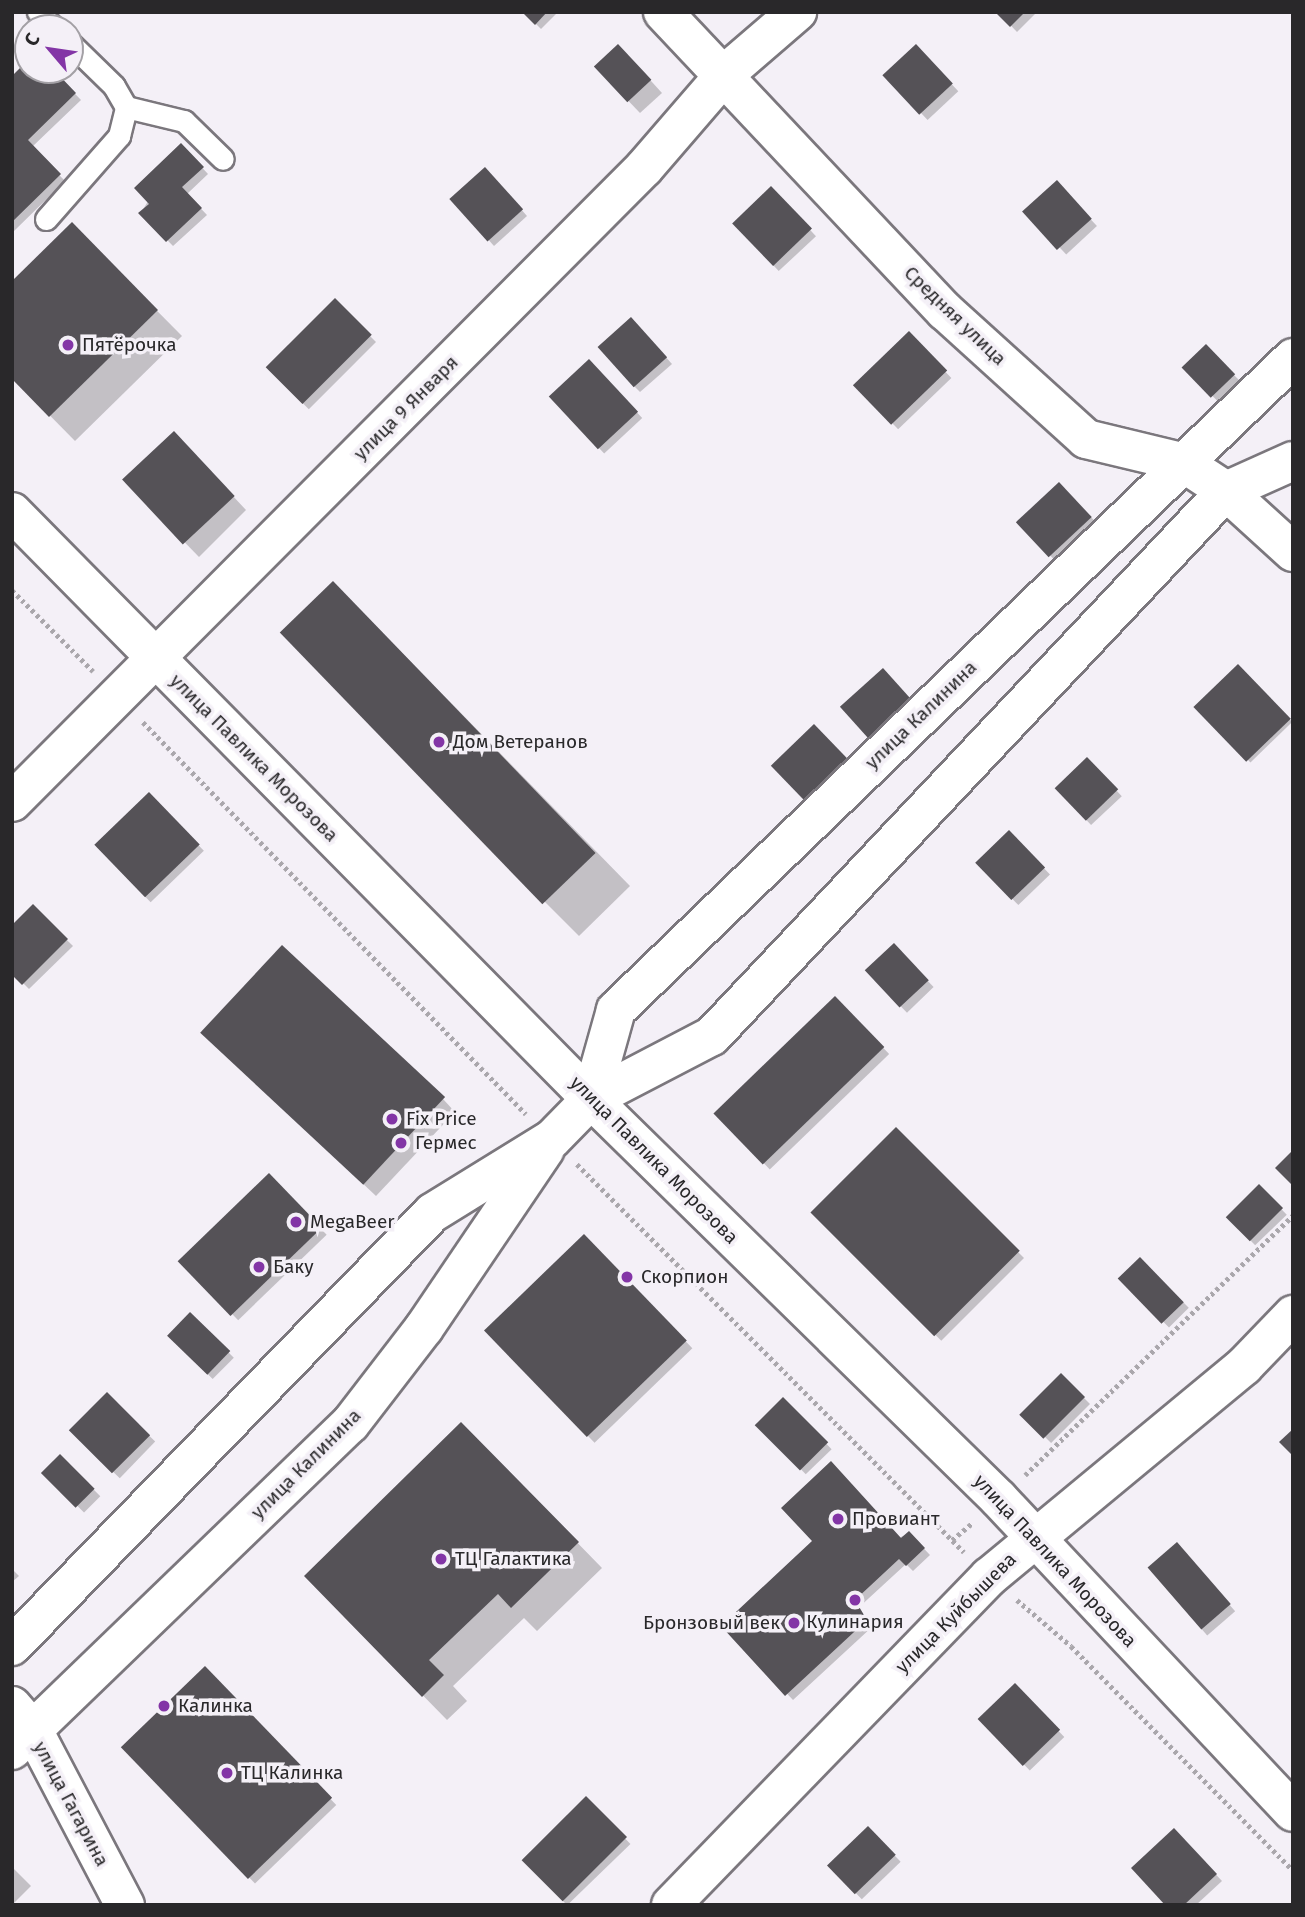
<!DOCTYPE html>
<meta charset="utf-8">
<style>
body{margin:0}
#map{position:relative;width:1305px;height:1917px;overflow:hidden;background:#f4f0f7;font-family:"Fira Sans",sans-serif}
div>[style]{position:absolute}
[style*='--x']{left:calc(var(--x)*1px);top:calc(var(--y)*1px);width:calc(var(--w)*1px);rotate:calc(var(--a)*1deg)}
.shadow>*{inset:0;background:#0003;transform-origin:0 0}
.building>*{inset:0;background:#555257;transform-origin:0 0}
.path>*{height:4.5px;margin-top:-2.25px;transform-origin:0;background:repeating-linear-gradient(90deg,#aaa7ac 0 3.5px,transparent 0 7px)}
.roads{filter:drop-shadow(2px 0 #7b777d) drop-shadow(-2px 0 #7b777d) drop-shadow(0 2px #7b777d) drop-shadow(0 -2px #7b777d)}
.service>*{height:21px;margin:-10.5px;padding:0 10.5px;transform-origin:10.5px;border-radius:10.5px;background:#fff}
.minor>*{height:38px;margin:-19px;padding:0 19px;transform-origin:19px;border-radius:19px;background:#fff}
.dots>*{width:19px;height:19px;translate:-50% -50%;box-sizing:border-box;border:4px solid #f4f0f7;border-radius:50%}
span{translate:-50% -50%;white-space:nowrap;text-align:center;line-height:1.15;-webkit-text-stroke:7px #f4f0f7;paint-order:stroke}
.street-label{font-size:19px;color:#29282a}
.poi-label{font-size:19px;color:#29282a}
.left{translate:0 -50%;text-align:left}
.right{translate:-100% -50%;text-align:right}
.frame{position:absolute;inset:0;border:14px solid #29282a;pointer-events:none}
.north{position:absolute;left:14px;top:14px;width:70px;height:70px;box-sizing:border-box;background:#f4f0f7;border:2px solid #a3a0a5;border-radius:50%;rotate:299deg;font-size:19px;font-weight:700;line-height:28px;text-align:center;color:#29282a}
.north::after{content:'';display:block;margin:auto;width:24px;height:32px;background:#8335a6;clip-path:polygon(50% 0,100% 100%,50% 72%,0 100%)}
</style>
<div id="map">
<div class="shadow">
<i style="clip-path:polygon(524px 12px,558px 12px,541px 29px)"></i>
<i style="clip-path:polygon(998px 12px,1037px 12px,1017px 32px)"></i>
<i style="left:916px;top:46px;width:62px;height:42px;rotate:47deg"></i>
<i style="clip-path:polygon(631px 59px,662px 93px,640px 113px,596px 67px)"></i>
<i style="clip-path:polygon(28px 63px,28px 70px,52px 70px,81px 100px,32px 147px,65px 181px,12px 233px,12px 78px)"></i>
<i style="clip-path:polygon(181px 145px,208px 174px,187px 194px,207px 215px,173px 246px,141px 213px)"></i>
<i style="clip-path:polygon(491px 175px,527px 216px,494px 246px,452px 199px)"></i>
<i style="left:1056px;top:182px;width:60px;height:42px;rotate:47deg"></i>
<i style="left:771px;top:188px;width:66px;height:51px;rotate:47deg"></i>
<i style="clip-path:polygon(72px 225px,182px 336px,75px 441px,12px 377px)"></i>
<i style="left:335px;top:301px;width:58px;height:95px;rotate:45deg"></i>
<i style="clip-path:polygon(637px 325px,672px 364px,640px 392px,634px 386px)"></i>
<i style="left:909px;top:334px;width:61px;height:74px;rotate:46deg"></i>
<i style="left:1206px;top:347px;width:48px;height:30px;rotate:45deg"></i>
<i style="left:589px;top:361px;width:78px;height:52px;rotate:47deg"></i>
<i style="clip-path:polygon(186px 446px,246px 510px,199px 557px,125px 481px)"></i>
<i style="left:1059px;top:484px;width:55px;height:56px;rotate:46deg"></i>
<i style="clip-path:polygon(367px 617px,630px 886px,579px 936px,545px 902px)"></i>
<i style="left:1238px;top:666px;width:78px;height:58px;rotate:46deg"></i>
<i style="left:1087px;top:759px;width:51px;height:42px;rotate:47deg"></i>
<i style="left:149px;top:794px;width:79px;height:74px;rotate:46deg"></i>
<i style="left:1009px;top:832px;width:59px;height:44px;rotate:46deg"></i>
<i style="clip-path:polygon(33px 907px,73px 946px,29px 989px,12px 972px)"></i>
<i style="left:894px;top:946px;width:57px;height:37px;rotate:46deg"></i>
<i style="left:835px;top:998px;width:78px;height:166px;rotate:46deg"></i>
<i style="clip-path:polygon(215px 1044px,443px 1099px,455px 1112px,376px 1196px)"></i>
<i style="left:896px;top:1130px;width:181px;height:117px;rotate:45deg"></i>
<i style="left:269px;top:1175px;width:83px;height:123px;rotate:46deg"></i>
<i style="left:1259px;top:1186px;width:40px;height:44px;rotate:46deg"></i>
<i style="left:584px;top:1236px;width:156px;height:136px;rotate:46deg"></i>
<i style="left:1140px;top:1259px;width:69px;height:28px;rotate:45deg"></i>
<i style="left:190px;top:1314px;width:62px;height:30px;rotate:45deg"></i>
<i style="left:1061px;top:1375px;width:41px;height:55px;rotate:45deg"></i>
<i style="left:107px;top:1395px;width:67px;height:51px;rotate:44deg"></i>
<i style="left:783px;top:1399px;width:70px;height:36px;rotate:46deg"></i>
<i style="clip-path:polygon(486px 1449px,602px 1568px,537px 1631px,524px 1618px,453px 1686px,467px 1701px,447px 1720px,306px 1576px)"></i>
<i style="left:60px;top:1456px;width:57px;height:23px;rotate:45deg"></i>
<i style="clip-path:polygon(909px 1533px,930px 1555px,913px 1571px,906px 1564px,856px 1610px,872px 1627px,793px 1700px,723px 1626px)"></i>
<i style="left:1182px;top:1550px;width:81px;height:37px;rotate:49deg"></i>
<i style="clip-path:polygon(12px 1569px,19px 1576px,12px 1582px)"></i>
<i style="left:205px;top:1669px;width:189px;height:113px;rotate:46deg"></i>
<i style="left:1015px;top:1686px;width:71px;height:48px;rotate:46deg"></i>
<i style="left:586px;top:1798px;width:64px;height:88px;rotate:46deg"></i>
<i style="left:868px;top:1828px;width:47px;height:54px;rotate:46deg"></i>
<i style="clip-path:polygon(1174px 1830px,1222px 1881px,1196px 1905px,1168px 1905px)"></i>
<i style="clip-path:polygon(12px 1867px,31px 1886px,12px 1905px)"></i>
</div>
<div class="building">
<i style="clip-path:polygon(522px 12px,547px 12px,535px 25px)"></i>
<i style="clip-path:polygon(995px 12px,1025px 12px,1010px 27px)"></i>
<i style="left:618px;top:44px;width:49px;height:33px;rotate:47deg"></i>
<i style="left:916px;top:44px;width:54px;height:46px;rotate:47deg"></i>
<i style="clip-path:polygon(28px 60px,28px 70px,54px 70px,76px 93px,28px 140px,61px 174px,12px 222px,12px 76px)"></i>
<i style="clip-path:polygon(181px 143px,204px 167px,182px 187px,202px 208px,166px 242px,138px 213px,149px 204px,134px 188px)"></i>
<i style="left:485px;top:167px;width:57px;height:48px;rotate:48deg"></i>
<i style="left:1057px;top:180px;width:52px;height:47px;rotate:48deg"></i>
<i style="left:771px;top:186px;width:59px;height:54px;rotate:46deg"></i>
<i style="clip-path:polygon(72px 222px,158px 310px,49px 417px,12px 379px,12px 281px)"></i>
<i style="left:335px;top:298px;width:52px;height:98px;rotate:45deg"></i>
<i style="left:631px;top:317px;width:54px;height:45px;rotate:48deg"></i>
<i style="left:909px;top:331px;width:55px;height:78px;rotate:46deg"></i>
<i style="left:1206px;top:344px;width:42px;height:34px;rotate:46deg"></i>
<i style="left:589px;top:359px;width:72px;height:55px;rotate:47deg"></i>
<i style="left:174px;top:431px;width:89px;height:71px;rotate:47deg"></i>
<i style="left:1059px;top:482px;width:48px;height:59px;rotate:47deg"></i>
<i style="left:333px;top:581px;width:378px;height:74px;rotate:46deg"></i>
<i style="left:1238px;top:664px;width:76px;height:62px;rotate:46deg"></i>
<i style="left:883px;top:668px;width:43px;height:58px;rotate:48deg"></i>
<i style="left:814px;top:724px;width:50px;height:60px;rotate:46deg"></i>
<i style="left:1087px;top:757px;width:45px;height:45px;rotate:46deg"></i>
<i style="left:149px;top:792px;width:73px;height:76px;rotate:46deg"></i>
<i style="left:1009px;top:830px;width:52px;height:47px;rotate:46deg"></i>
<i style="clip-path:polygon(33px 904px,68px 939px,22px 985px,12px 975px,12px 925px)"></i>
<i style="left:894px;top:943px;width:51px;height:40px;rotate:47deg"></i>
<i style="left:282px;top:945px;width:223px;height:120px;rotate:43deg"></i>
<i style="left:835px;top:996px;width:71px;height:169px;rotate:46deg"></i>
<i style="left:896px;top:1127px;width:175px;height:121px;rotate:45deg"></i>
<i style="clip-path:polygon(1293px 1150px,1293px 1186px,1275px 1168px)"></i>
<i style="left:269px;top:1173px;width:76px;height:127px;rotate:46deg"></i>
<i style="left:1259px;top:1184px;width:34px;height:47px;rotate:45deg"></i>
<i style="left:584px;top:1234px;width:148px;height:139px;rotate:46deg"></i>
<i style="left:1140px;top:1257px;width:63px;height:31px;rotate:46deg"></i>
<i style="left:190px;top:1312px;width:56px;height:33px;rotate:44deg"></i>
<i style="left:1061px;top:1373px;width:34px;height:59px;rotate:45deg"></i>
<i style="left:107px;top:1392px;width:61px;height:54px;rotate:45deg"></i>
<i style="left:783px;top:1397px;width:64px;height:40px;rotate:45deg"></i>
<i style="clip-path:polygon(461px 1422px,579px 1542px,511px 1608px,498px 1594px,429px 1660px,444px 1675px,422px 1697px,304px 1576px)"></i>
<i style="clip-path:polygon(1293px 1429px,1293px 1456px,1279px 1442px)"></i>
<i style="left:60px;top:1454px;width:49px;height:27px;rotate:45deg"></i>
<i style="clip-path:polygon(831px 1461px,901px 1538px,909px 1531px,925px 1548px,906px 1566px,899px 1559px,855px 1600px,867px 1620px,785px 1696px,721px 1626px,812px 1541px,781px 1508px)"></i>
<i style="left:1177px;top:1542px;width:82px;height:39px;rotate:49deg"></i>
<i style="left:205px;top:1666px;width:183px;height:117px;rotate:46deg"></i>
<i style="left:1015px;top:1683px;width:65px;height:52px;rotate:46deg"></i>
<i style="left:586px;top:1796px;width:58px;height:91px;rotate:45deg"></i>
<i style="left:868px;top:1826px;width:40px;height:57px;rotate:46deg"></i>
<i style="clip-path:polygon(1174px 1828px,1217px 1874px,1184px 1905px,1165px 1905px,1131px 1868px)"></i>
</div>
<div class="path">
<i style="--x:12;--y:590;--w:115;--a:45"></i>
<i style="--x:143;--y:722;--w:548;--a:45.67"></i>
<i style="--x:577;--y:1164;--w:548;--a:45.07"></i>
<i style="--x:1025;--y:1475;--w:373;--a:-44.1"></i>
<i style="--x:952;--y:1540;--w:26;--a:-40"></i>
<i style="--x:1017;--y:1600;--w:71;--a:40.4"></i>
<i style="--x:1071;--y:1646;--w:315;--a:45.3"></i>
</div>
<div class="roads">
<div class="service">
<i style="--x:38;--y:12;--w:23;--a:45"></i>
<i style="--x:126;--y:107;--w:60;--a:13.6"></i>
<i style="--x:184;--y:121;--w:54;--a:44.3"></i>
<i style="--x:46;--y:219;--w:111;--a:-48.7"></i>
<i style="--x:119;--y:136;--w:30;--a:-76"></i>
<i style="--x:126;--y:107;--w:24;--a:-120"></i>
<i style="--x:114;--y:86;--w:62;--a:-135.7"></i>
</div>
<div class="minor">
<i style="--x:663;--y:12;--w:411;--a:46.7"></i>
<i style="--x:945;--y:311;--w:190;--a:42.2"></i>
<i style="--x:1086;--y:439;--w:99;--a:13.5"></i>
<i style="--x:1182;--y:462;--w:53;--a:33.4"></i>
<i style="--x:1226;--y:491;--w:91;--a:42.3"></i>
<i style="--x:12;--y:512;--w:825;--a:45.39"></i>
<i style="--x:591;--y:1099;--w:571;--a:44.43"></i>
<i style="--x:999;--y:1499;--w:429;--a:46.8"></i>
<i style="--x:12;--y:802;--w:895;--a:-45.09"></i>
<i style="--x:644;--y:168;--w:125;--a:-49.2"></i>
<i style="--x:726;--y:73;--w:94;--a:-40.7"></i>
<i style="--x:591;--y:1099;--w:136;--a:-27.5"></i>
<i style="--x:712;--y:1036;--w:749;--a:-46.68"></i>
<i style="--x:1226;--y:491;--w:73;--a:-24.1"></i>
<i style="--x:12;--y:1646;--w:603;--a:-45.87"></i>
<i style="--x:432;--y:1213;--w:141;--a:-31.7"></i>
<i style="--x:552;--y:1139;--w:56;--a:-45.7"></i>
<i style="--x:591;--y:1099;--w:92;--a:-74.3"></i>
<i style="--x:616;--y:1010;--w:940;--a:-43.92"></i>
<i style="--x:12;--y:1706;--w:32;--a:49"></i>
<i style="--x:33;--y:1730;--w:198;--a:62.3"></i>
<i style="--x:12;--y:1750;--w:470;--a:-44"></i>
<i style="--x:350;--y:1424;--w:121;--a:-52.4"></i>
<i style="--x:424;--y:1328;--w:216;--a:-55.9"></i>
<i style="--x:671;--y:1905;--w:457;--a:-45.9"></i>
<i style="--x:989;--y:1577;--w:331;--a:-39.6"></i>
<i style="--x:1244;--y:1366;--w:71;--a:-46.1"></i>
</div>
</div>
<div class="dots">
<i style="left:68px;top:345px;background:#8335a6"></i>
<i style="left:439px;top:742px;background:#8335a6"></i>
<i style="left:392px;top:1119px;background:#8335a6"></i>
<i style="left:401px;top:1143px;background:#8335a6"></i>
<i style="left:296px;top:1222px;background:#8335a6"></i>
<i style="left:259px;top:1267px;background:#8335a6"></i>
<i style="left:627px;top:1277px;background:#8335a6"></i>
<i style="left:838px;top:1519px;background:#8335a6"></i>
<i style="left:441px;top:1559px;background:#8335a6"></i>
<i style="left:855px;top:1600px;background:#8335a6"></i>
<i style="left:794px;top:1623px;background:#8335a6"></i>
<i style="left:164px;top:1706px;background:#8335a6"></i>
<i style="left:227px;top:1773px;background:#8335a6"></i>
</div>
<div class="street-label">
<span style="left:955px;top:316px;rotate:44deg">Средняя улица</span>
<span style="left:406px;top:408px;rotate:-45deg">улица 9 Января</span>
<span style="left:921px;top:715px;rotate:-44deg">улица Калинина</span>
<span style="left:254px;top:758px;rotate:45deg">улица Павлика Морозова</span>
<span style="left:654px;top:1160px;rotate:45deg">улица Павлика Морозова</span>
<span style="left:306px;top:1464px;rotate:-45deg">улица Калинина</span>
<span style="left:1055px;top:1561px;rotate:47deg">улица Павлика Морозова</span>
<span style="left:956px;top:1613px;rotate:-45deg">улица Куйбышева</span>
<span style="left:71px;top:1804px;rotate:62deg">улица Гагарина</span>
</div>
<div class="poi-label">
<span class="left" style="left:82px;top:345px">Пятёрочка</span>
<span class="left" style="left:453px;top:742px">Дом Ветеранов</span>
<span class="left" style="left:406px;top:1119px">Fix Price</span>
<span class="left" style="left:415px;top:1143px">Гермес</span>
<span class="left" style="left:310px;top:1222px">MegaBeer</span>
<span class="left" style="left:273px;top:1267px">Баку</span>
<span class="left" style="left:641px;top:1277px">Скорпион</span>
<span class="left" style="left:852px;top:1519px">Провиант</span>
<span class="left" style="left:455px;top:1559px">ТЦ Галактика</span>
<span style="left:855px;top:1622px">Кулинария</span>
<span class="right" style="left:780px;top:1623px">Бронзовый век</span>
<span class="left" style="left:178px;top:1706px">Калинка</span>
<span class="left" style="left:241px;top:1773px">ТЦ Калинка</span>
</div>
<div class="frame"></div>
<div class="north">С</div>
</div>
